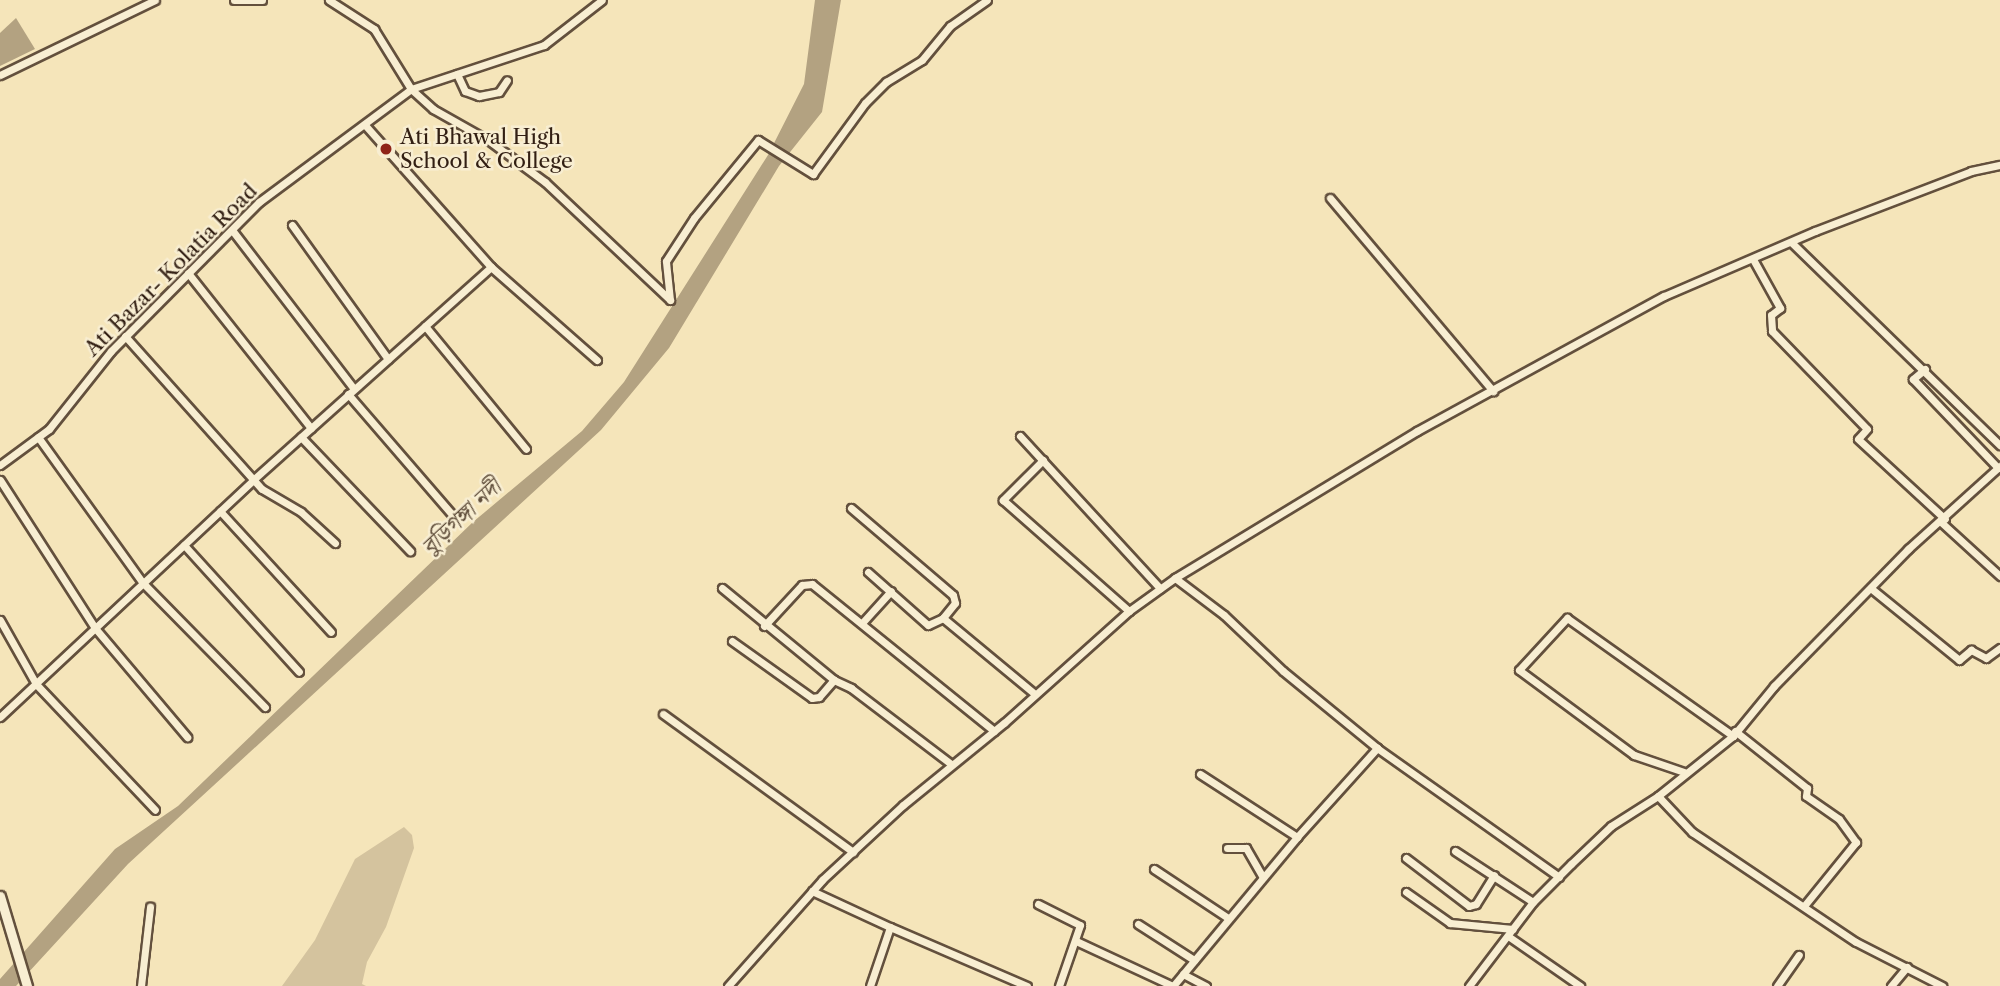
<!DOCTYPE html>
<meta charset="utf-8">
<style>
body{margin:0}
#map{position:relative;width:2000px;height:986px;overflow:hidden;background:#f5e5ba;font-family:"Libre Caslon Text","Noto Serif Bengali",serif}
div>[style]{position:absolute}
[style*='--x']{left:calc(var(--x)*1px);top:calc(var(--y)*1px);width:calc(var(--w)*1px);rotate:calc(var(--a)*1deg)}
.green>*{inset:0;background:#d4c39e}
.water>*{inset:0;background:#b3a281}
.roads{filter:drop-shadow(2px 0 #63503d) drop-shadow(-2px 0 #63503d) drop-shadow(0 2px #63503d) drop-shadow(0 -2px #63503d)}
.minor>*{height:7px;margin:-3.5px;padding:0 3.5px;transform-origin:3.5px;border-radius:3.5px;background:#f8eed2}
.tertiary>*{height:9px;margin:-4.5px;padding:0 4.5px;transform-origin:4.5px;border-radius:4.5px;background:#f8eed2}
.dots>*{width:19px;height:19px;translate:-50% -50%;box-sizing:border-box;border:4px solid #f8eed2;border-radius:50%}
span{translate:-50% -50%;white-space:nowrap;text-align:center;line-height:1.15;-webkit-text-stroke:5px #f8eed2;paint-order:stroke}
.poi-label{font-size:21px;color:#321f13}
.left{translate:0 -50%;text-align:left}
.street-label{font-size:21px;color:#321f13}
.water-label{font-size:23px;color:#5f4d3a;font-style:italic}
</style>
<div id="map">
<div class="green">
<i style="clip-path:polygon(404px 827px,412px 835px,414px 848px,386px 927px,367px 962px,362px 984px,366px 986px,282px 986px,315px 940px,355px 859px)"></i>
</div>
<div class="water">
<i style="clip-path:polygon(815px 0,841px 0,822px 112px,779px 166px,669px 348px,601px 430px,128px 864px,16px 986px,0 986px,0 979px,115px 849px,178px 806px,473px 522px,582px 431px,624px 382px,768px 155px,804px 84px)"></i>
<i style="clip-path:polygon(16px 18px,35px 49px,0 66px,0 33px)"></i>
</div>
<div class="roads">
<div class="minor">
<i style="--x:234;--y:0;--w:28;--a:0"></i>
<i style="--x:329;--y:0;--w:54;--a:32.8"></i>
<i style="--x:374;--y:29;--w:70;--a:58.3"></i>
<i style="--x:411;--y:89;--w:30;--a:42"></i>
<i style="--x:433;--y:109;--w:63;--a:29.4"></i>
<i style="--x:488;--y:140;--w:71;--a:36.4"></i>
<i style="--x:545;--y:182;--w:172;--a:43.3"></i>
<i style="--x:670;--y:300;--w:39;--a:-96"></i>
<i style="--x:666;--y:261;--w:51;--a:-56.9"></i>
<i style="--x:694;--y:218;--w:101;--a:-50.6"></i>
<i style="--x:758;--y:140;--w:65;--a:31.7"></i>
<i style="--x:813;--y:174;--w:88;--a:-53.8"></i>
<i style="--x:865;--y:103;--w:30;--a:-45"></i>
<i style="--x:886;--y:82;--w:42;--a:-31.4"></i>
<i style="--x:922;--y:60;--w:44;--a:-50.5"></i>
<i style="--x:950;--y:26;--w:45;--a:-35.1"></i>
<i style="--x:457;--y:74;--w:19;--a:65"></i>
<i style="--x:465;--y:91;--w:15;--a:20"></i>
<i style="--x:479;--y:96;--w:20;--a:-11"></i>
<i style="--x:499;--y:92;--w:14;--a:-56"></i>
<i style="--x:0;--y:75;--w:172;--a:-25.8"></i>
<i style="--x:365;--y:125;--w:190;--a:48.4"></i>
<i style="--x:491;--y:267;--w:141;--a:41.3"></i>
<i style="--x:1330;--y:198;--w:253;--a:49.8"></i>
<i style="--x:292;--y:225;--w:165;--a:54.4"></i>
<i style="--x:232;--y:230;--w:200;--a:52.5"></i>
<i style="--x:1792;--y:243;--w:290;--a:44.2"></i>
<i style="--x:1754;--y:261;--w:54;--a:61"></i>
<i style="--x:1780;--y:308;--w:11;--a:142"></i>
<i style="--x:1771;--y:315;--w:16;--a:86"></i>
<i style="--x:1772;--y:331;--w:136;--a:45.9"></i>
<i style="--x:1867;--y:429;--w:13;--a:132"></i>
<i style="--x:1858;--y:439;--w:118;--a:42.6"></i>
<i style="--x:188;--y:273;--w:198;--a:51.6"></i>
<i style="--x:425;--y:326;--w:159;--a:50.6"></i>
<i style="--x:125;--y:336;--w:205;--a:48.2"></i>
<i style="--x:262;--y:489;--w:45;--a:30.5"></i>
<i style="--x:301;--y:512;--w:46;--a:42.4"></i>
<i style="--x:1925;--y:369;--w:16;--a:140"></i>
<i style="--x:1913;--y:379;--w:123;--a:46.3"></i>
<i style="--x:348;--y:394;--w:164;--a:49.2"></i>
<i style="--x:1020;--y:436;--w:207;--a:47.4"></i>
<i style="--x:38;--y:437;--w:180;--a:54.3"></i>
<i style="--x:143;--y:583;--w:174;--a:45.5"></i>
<i style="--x:301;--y:437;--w:158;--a:46.3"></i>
<i style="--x:1043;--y:460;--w:57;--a:135"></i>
<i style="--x:1003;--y:500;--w:168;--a:41.4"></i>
<i style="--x:0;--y:465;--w:61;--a:-36.3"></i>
<i style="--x:49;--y:429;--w:100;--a:-51.5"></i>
<i style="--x:111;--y:351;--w:210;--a:-45.2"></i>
<i style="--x:259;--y:202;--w:189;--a:-36.6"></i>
<i style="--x:411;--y:89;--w:140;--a:-18.3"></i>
<i style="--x:544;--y:45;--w:73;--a:-37.8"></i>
<i style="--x:0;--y:480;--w:176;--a:57.3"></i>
<i style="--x:95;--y:628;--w:143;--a:49.8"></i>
<i style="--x:851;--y:508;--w:134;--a:40.5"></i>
<i style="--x:953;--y:595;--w:8;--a:76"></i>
<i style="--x:955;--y:603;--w:19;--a:129"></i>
<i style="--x:943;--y:618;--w:119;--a:39.6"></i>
<i style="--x:220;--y:511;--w:164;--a:47.5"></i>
<i style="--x:1942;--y:523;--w:79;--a:42.4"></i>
<i style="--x:184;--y:545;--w:171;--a:47.8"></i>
<i style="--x:868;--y:572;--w:80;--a:41.5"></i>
<i style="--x:928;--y:625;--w:17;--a:-25"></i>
<i style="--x:1175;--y:578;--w:61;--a:37.1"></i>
<i style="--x:1224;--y:615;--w:81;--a:43.5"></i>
<i style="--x:1283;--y:671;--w:122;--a:39.3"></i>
<i style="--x:1377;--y:748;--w:223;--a:35.3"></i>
<i style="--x:722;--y:588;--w:145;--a:39.4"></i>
<i style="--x:1873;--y:590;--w:111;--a:39.1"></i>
<i style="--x:1959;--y:660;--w:16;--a:-40"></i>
<i style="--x:1971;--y:650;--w:17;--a:28"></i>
<i style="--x:1986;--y:658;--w:17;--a:-36"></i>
<i style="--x:0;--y:620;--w:73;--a:60.6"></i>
<i style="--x:36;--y:684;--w:173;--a:46.6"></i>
<i style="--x:862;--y:623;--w:43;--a:-47.8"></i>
<i style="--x:764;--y:626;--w:56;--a:-47.2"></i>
<i style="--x:802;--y:585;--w:10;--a:-6"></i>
<i style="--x:812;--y:584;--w:234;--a:38.9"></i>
<i style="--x:732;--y:641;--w:98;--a:35.5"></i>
<i style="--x:812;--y:698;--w:7;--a:-8"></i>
<i style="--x:819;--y:697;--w:23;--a:-49"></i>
<i style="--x:834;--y:680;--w:19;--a:25"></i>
<i style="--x:851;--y:688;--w:126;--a:37.2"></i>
<i style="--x:663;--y:714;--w:235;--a:36"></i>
<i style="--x:0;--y:717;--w:348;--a:-43.1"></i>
<i style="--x:254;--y:479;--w:318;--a:-41.8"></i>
<i style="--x:1735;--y:731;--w:92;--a:38.4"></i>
<i style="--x:1807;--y:788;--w:8;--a:97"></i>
<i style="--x:1806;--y:796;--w:40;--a:34.9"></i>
<i style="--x:1839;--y:819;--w:29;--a:54"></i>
<i style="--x:1856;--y:842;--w:82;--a:129.1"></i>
<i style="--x:1684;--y:772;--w:53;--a:-161.2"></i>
<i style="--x:1634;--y:755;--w:143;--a:-143.5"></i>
<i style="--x:1519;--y:670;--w:71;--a:-47.3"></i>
<i style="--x:1567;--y:618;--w:204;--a:35.4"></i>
<i style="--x:1200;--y:774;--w:116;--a:33"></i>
<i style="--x:1297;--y:837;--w:120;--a:-48"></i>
<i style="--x:1658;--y:796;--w:50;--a:46.6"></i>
<i style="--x:1692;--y:832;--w:197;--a:33.9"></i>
<i style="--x:1856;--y:942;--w:97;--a:27.1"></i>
<i style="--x:1227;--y:848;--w:19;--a:0"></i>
<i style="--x:1246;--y:848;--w:32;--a:60"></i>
<i style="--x:1455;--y:851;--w:93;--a:33.2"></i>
<i style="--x:1406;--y:858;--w:79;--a:37.3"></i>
<i style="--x:1469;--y:906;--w:7;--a:-16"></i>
<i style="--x:1476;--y:904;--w:34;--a:-58"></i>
<i style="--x:1154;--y:869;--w:89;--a:33.5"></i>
<i style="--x:812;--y:891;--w:86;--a:24.8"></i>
<i style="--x:890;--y:927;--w:62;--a:108.7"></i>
<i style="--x:1406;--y:892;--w:54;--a:35.2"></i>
<i style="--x:1450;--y:923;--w:63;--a:5.4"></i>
<i style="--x:1038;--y:904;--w:47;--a:26.6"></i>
<i style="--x:1080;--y:925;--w:65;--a:109"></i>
<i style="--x:1138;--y:924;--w:67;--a:32.7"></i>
<i style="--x:890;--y:927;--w:149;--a:23.3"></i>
<i style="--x:1508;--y:936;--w:88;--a:34.8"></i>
<i style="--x:1076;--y:941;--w:107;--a:24.9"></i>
<i style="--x:1183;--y:974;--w:26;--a:28"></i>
<i style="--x:141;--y:986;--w:80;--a:-83.5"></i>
<i style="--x:728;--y:986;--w:142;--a:-48.4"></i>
<i style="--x:822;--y:880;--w:110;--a:-42.8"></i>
<i style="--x:903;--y:805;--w:130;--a:-39.1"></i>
<i style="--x:1004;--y:723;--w:168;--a:-41.9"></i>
<i style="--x:1129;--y:611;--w:57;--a:-35.7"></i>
<i style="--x:1175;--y:578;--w:283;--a:-31.3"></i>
<i style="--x:1417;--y:431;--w:281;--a:-28.7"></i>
<i style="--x:1664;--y:296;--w:164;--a:-23.3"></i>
<i style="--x:1815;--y:231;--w:167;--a:-21"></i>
<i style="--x:1971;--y:171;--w:30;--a:-12"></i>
<i style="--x:1173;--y:986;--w:194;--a:-50.2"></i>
<i style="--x:1469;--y:986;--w:106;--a:-52.7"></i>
<i style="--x:1533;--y:902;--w:54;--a:-45"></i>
<i style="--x:1571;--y:864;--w:55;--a:-43.5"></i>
<i style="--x:1611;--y:826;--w:56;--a:-32.6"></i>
<i style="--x:1658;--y:796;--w:96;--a:-38.7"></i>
<i style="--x:1733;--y:736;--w:65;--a:-50.6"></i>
<i style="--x:1774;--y:686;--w:192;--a:-45.6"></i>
<i style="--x:1908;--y:549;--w:124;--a:-42.1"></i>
<i style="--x:1777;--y:986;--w:38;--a:-55"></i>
<i style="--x:1891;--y:986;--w:25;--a:-50"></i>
</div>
<div class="tertiary">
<i style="--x:0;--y:896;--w:94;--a:73.3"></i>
</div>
</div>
<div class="dots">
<i style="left:386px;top:149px;background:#8f2418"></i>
</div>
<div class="poi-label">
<span class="left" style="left:400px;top:149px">Ati Bhawal High<br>School &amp; College</span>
</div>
<div class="street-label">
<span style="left:171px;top:270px;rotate:-45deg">Ati Bazar- Kolatia Road</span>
</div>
<div class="water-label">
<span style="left:461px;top:517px;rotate:-43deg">বুড়িগঙ্গা নদী</span>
</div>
</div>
